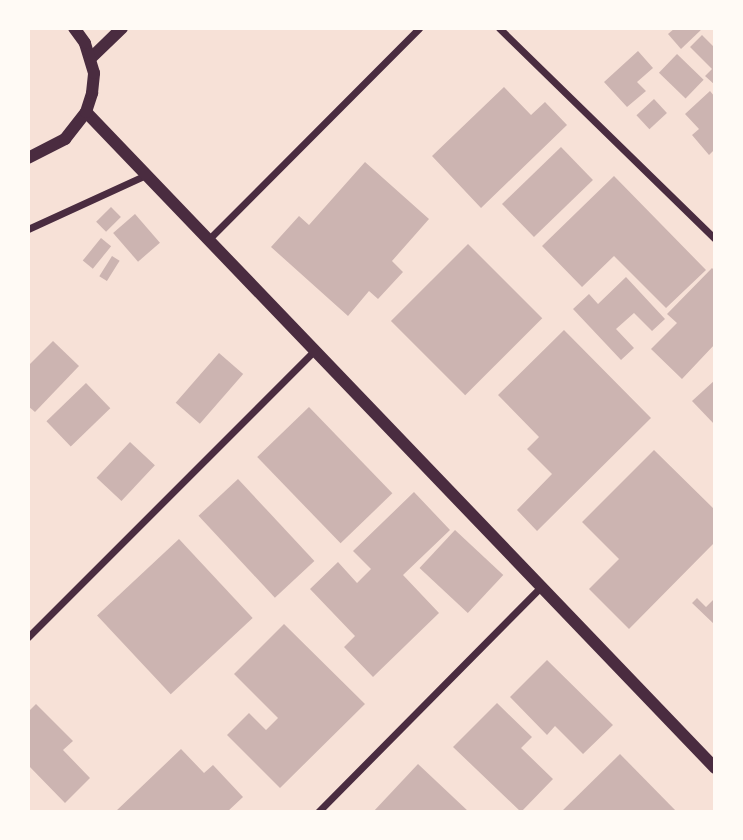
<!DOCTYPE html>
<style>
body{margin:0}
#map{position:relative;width:743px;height:840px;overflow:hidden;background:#f7e1d7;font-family:"Roboto Serif",serif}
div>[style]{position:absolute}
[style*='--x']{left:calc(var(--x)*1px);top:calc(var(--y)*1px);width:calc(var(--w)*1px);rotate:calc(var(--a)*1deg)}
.building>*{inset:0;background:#ccb4b1;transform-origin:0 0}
.minor>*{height:7px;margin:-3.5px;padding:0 3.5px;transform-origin:3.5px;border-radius:3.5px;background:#4a2c40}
.tertiary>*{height:12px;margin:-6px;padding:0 6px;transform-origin:6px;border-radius:6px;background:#4a2c40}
span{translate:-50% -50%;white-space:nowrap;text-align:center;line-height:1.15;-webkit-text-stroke:5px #fffaf5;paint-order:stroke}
.frame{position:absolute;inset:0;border:30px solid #fffaf5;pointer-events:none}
</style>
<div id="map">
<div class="building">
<i style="clip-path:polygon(675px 28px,703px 28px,681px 49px,668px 34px)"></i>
<i style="clip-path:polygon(702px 35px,715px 48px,715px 85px,705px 76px,712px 69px,690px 47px)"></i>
<i style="clip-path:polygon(638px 51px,653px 68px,637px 82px,646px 91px,627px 107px,604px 82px)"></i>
<i style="left:677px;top:54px;width:37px;height:26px;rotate:44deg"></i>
<i style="clip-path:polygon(504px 87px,531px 115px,545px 102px,567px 125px,481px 208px,432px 156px)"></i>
<i style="clip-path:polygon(710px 91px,715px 97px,715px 149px,709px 155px,692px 135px,699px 129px,685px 114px)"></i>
<i style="left:654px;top:99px;width:19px;height:24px;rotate:47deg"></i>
<i style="left:561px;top:147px;width:46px;height:82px;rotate:46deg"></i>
<i style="clip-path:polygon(365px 162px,429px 219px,392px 261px,403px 272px,378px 299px,369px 291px,348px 316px,271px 247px,299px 216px,309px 225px)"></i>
<i style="clip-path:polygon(614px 176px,706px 270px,666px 308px,614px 256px,582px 287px,542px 246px)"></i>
<i style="left:111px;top:207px;width:14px;height:21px;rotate:45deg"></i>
<i style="left:135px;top:214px;width:38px;height:29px;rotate:49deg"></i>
<i style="left:101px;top:238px;width:13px;height:29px;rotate:39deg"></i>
<i style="left:468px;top:244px;width:105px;height:109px;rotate:45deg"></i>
<i style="left:112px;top:256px;width:9px;height:24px;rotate:32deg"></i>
<i style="clip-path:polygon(712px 268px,715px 271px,715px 344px,682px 379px,651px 349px,677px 323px,667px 314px)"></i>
<i style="clip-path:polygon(626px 277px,665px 319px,652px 331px,634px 313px,616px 329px,634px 348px,621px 360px,573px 309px,589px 294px,598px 304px)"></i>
<i style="clip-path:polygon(564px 330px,651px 418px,537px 531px,517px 510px,552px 474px,527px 449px,539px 437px,498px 395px)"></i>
<i style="clip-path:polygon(53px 341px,79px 366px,35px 412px,28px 406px,28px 366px)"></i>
<i style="left:219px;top:353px;width:32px;height:66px;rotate:41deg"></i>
<i style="clip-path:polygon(715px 380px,715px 425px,692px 401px)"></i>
<i style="left:86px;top:383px;width:35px;height:55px;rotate:46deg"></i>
<i style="left:309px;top:407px;width:120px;height:72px;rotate:46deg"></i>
<i style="left:130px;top:442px;width:34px;height:49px;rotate:43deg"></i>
<i style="clip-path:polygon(654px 450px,715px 510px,715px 542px,629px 629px,589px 589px,619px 559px,582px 522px)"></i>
<i style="left:238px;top:479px;width:112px;height:54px;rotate:47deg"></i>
<i style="clip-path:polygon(414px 492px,450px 530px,403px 575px,439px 613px,373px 677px,344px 647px,355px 636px,310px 589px,338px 562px,357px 583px,371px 569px,353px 551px)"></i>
<i style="left:455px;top:530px;width:66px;height:52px;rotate:43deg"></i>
<i style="left:179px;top:539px;width:108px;height:112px;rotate:47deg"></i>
<i style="clip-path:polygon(697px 598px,706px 607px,715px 598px,715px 625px,692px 603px)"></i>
<i style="clip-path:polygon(284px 624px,365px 704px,280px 788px,227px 735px,249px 713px,266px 730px,278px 718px,234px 674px)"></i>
<i style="clip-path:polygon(547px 660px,613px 725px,583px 754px,555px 726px,547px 735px,510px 697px)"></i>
<i style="clip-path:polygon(497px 703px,532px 737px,521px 748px,553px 779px,521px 812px,453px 747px)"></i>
<i style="clip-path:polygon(36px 704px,73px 741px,63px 750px,90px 778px,65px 803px,28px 765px,28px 712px)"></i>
<i style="clip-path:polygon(181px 749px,204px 773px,213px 765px,243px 797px,227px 812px,115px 812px)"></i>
<i style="clip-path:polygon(620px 754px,677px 812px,561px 812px)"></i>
<i style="clip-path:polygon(418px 764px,469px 812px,373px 812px)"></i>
</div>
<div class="minor">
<i style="--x:499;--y:28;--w:302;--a:44.3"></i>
<i style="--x:28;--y:229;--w:130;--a:-24.6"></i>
<i style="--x:208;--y:240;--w:299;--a:-45.1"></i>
<i style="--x:28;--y:637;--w:404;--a:-45"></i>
<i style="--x:318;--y:812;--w:317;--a:-45.3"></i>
</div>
<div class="tertiary">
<i style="--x:91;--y:58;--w:43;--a:-44.1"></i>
<i style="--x:86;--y:112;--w:909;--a:46.2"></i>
<i style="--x:28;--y:158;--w:42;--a:-27.2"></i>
<i style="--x:65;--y:139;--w:34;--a:-52"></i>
<i style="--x:86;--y:112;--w:20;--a:-72"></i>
<i style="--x:92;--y:93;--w:20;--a:-84"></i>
<i style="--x:94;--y:73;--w:31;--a:-107"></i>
<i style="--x:85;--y:43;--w:19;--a:-126"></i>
</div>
<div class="frame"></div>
</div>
